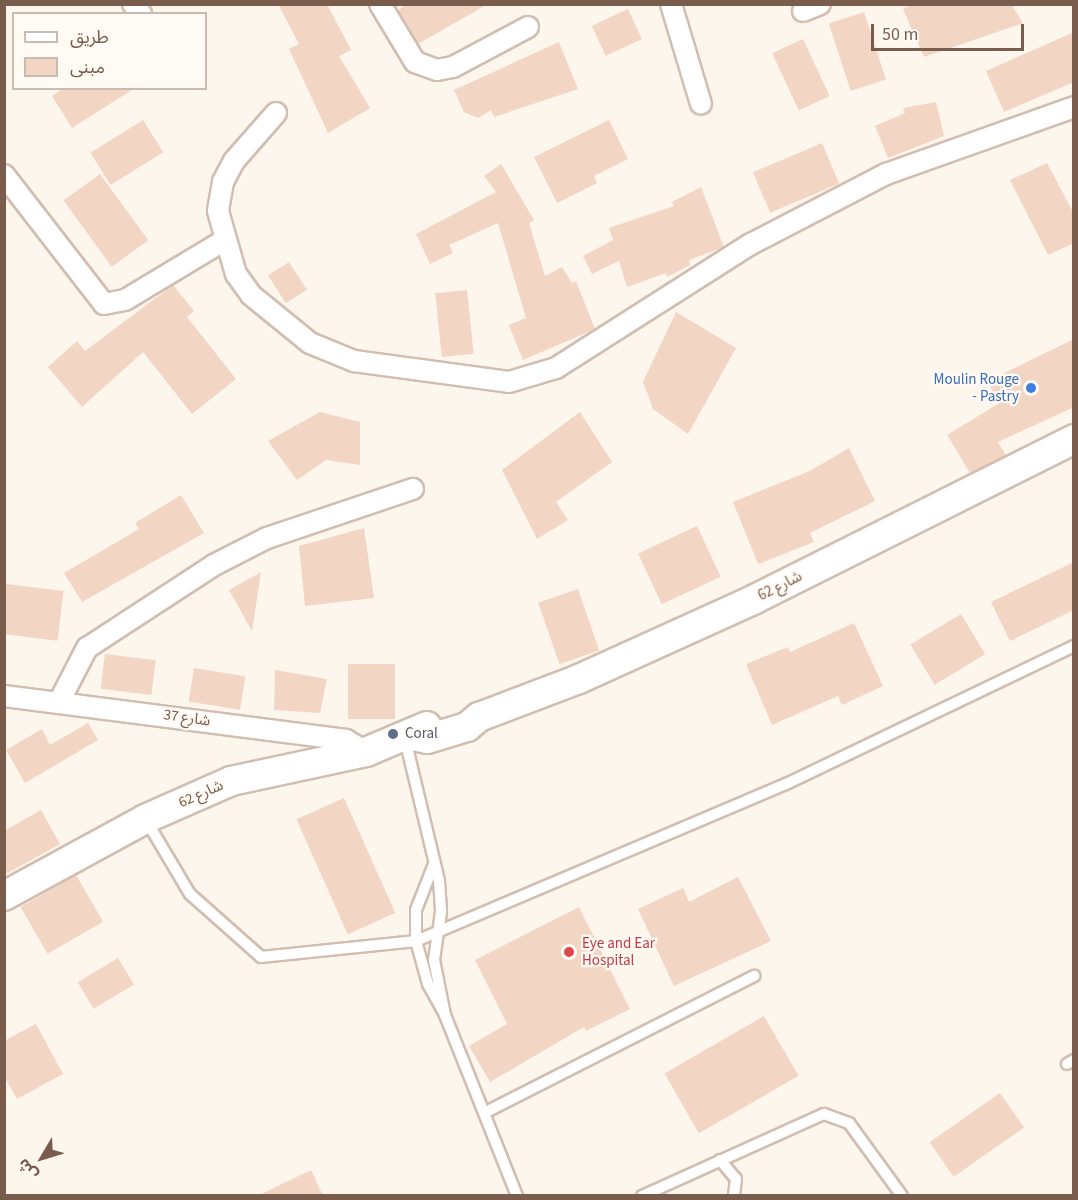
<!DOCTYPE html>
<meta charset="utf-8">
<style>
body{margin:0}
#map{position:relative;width:1078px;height:1200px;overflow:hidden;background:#fdf6ec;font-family:"Source Sans 3","Noto Sans Arabic",sans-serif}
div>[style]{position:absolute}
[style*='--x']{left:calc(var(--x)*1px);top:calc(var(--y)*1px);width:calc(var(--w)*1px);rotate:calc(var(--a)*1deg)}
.building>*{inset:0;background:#f3d5c3;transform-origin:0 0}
.roads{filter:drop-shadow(2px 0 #d1beb0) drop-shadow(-2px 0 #d1beb0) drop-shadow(0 2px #d1beb0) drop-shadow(0 -2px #d1beb0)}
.lane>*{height:10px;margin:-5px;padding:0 5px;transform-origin:5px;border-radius:5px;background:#fff}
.street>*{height:20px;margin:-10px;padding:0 10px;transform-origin:10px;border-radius:10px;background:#fff}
.secondary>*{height:28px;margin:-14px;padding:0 14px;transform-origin:14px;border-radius:14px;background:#fff}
.dots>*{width:16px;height:16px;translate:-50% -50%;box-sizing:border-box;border:3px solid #fffaf3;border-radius:50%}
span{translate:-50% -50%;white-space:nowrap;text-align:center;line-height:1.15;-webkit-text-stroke:4.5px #fffaf3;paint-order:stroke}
.shop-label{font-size:15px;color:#366cbe}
.right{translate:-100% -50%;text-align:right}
.street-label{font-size:15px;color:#7a5c4d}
.service-label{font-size:15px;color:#4e5e75}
.left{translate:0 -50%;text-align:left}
.health-label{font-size:15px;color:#be3a42}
.frame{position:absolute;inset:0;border:6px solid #7a5c4d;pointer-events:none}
.legend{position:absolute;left:12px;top:12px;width:195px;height:78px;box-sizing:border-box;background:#fffaf3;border:2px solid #cabbb1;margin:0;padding:8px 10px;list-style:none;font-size:18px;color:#7a5c4d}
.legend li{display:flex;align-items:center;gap:12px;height:30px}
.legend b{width:30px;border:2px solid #cabbb1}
.north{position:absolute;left:12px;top:1128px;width:60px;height:60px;-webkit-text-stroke:4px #fffaf3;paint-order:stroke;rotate:232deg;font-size:16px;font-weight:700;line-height:24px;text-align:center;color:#7a5c4d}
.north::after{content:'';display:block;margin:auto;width:21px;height:27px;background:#7a5c4d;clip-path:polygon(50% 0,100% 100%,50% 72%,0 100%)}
.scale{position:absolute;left:871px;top:24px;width:153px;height:27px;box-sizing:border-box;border:3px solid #7a5c4d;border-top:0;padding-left:8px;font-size:18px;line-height:21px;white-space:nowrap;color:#7a5c4d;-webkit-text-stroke:4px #fffaf3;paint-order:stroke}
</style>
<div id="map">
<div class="building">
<i style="clip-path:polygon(278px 4px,327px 4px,351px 50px,339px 56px,370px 108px,328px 133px,289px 49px,299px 44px)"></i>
<i style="clip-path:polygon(407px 4px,488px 4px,418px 44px,398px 10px)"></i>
<i style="clip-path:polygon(913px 4px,1011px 4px,1023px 23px,924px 57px,903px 9px)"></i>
<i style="left:628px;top:9px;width:33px;height:40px;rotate:65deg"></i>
<i style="left:864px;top:12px;width:71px;height:37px;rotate:72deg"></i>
<i style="clip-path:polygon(1074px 32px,1074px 82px,1004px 112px,986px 71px)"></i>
<i style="left:803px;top:39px;width:63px;height:34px;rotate:65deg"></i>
<i style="clip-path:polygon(559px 42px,578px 89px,494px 117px,491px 110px,478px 118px,464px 112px,454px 90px)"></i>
<i style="clip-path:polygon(64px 88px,135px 88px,72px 128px,52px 96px)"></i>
<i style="clip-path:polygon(936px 102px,944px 136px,888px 158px,875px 126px,905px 113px,903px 108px)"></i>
<i style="left:143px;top:120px;width:38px;height:62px;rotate:58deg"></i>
<i style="clip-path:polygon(609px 120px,628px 159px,594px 176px,597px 183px,557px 203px,534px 157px)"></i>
<i style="left:822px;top:143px;width:44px;height:75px;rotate:67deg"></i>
<i style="clip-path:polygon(1047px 163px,1074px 214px,1074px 243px,1048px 255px,1010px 180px)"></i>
<i style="clip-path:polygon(501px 164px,534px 220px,529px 223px,545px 276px,562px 267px,572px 283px,576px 281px,595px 329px,523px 360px,509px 325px,526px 318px,498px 223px,449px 245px,453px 253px,430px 264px,416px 234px,496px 192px,484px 176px)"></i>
<i style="left:100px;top:174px;width:82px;height:45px;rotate:54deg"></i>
<i style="clip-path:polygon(701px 187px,724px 247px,689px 260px,690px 265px,667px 277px,666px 273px,627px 287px,619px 261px,592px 274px,583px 256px,613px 240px,609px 228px,674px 206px,672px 202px)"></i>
<i style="left:289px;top:262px;width:33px;height:25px;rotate:57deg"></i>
<i style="clip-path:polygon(173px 285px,194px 311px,187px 317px,236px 379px,192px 414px,143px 352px,82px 407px,48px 367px,77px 341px,85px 351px)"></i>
<i style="left:467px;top:290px;width:64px;height:32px;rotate:84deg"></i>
<i style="clip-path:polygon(676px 312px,736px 348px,688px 434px,653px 409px,643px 382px)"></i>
<i style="clip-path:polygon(1074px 339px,1074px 407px,998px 442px,1006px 455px,970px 473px,947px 435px,998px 404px,988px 381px)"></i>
<i style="clip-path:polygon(320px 412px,360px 422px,360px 465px,326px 460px,297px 480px,268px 441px)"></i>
<i style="clip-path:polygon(580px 412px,612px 462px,556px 502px,568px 520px,537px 539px,502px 470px)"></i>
<i style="clip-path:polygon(849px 448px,875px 501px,810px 533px,814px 542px,758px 564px,733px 502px,810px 471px)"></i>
<i style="clip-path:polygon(181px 495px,204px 533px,82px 602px,64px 573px,139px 529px,135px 523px)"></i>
<i style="left:697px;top:526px;width:56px;height:65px;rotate:65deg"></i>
<i style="clip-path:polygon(364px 528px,374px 598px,305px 606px,299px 546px)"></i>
<i style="clip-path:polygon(1074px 562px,1074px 610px,1010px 641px,991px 602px)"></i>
<i style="clip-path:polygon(261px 572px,252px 631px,229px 590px)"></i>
<i style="left:6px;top:584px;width:58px;height:50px;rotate:7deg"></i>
<i style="left:578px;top:589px;width:65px;height:42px;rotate:71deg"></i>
<i style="left:961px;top:614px;width:47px;height:59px;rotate:59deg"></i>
<i style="clip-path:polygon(854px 623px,883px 686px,842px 705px,838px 696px,772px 725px,746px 664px,788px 647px,790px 652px)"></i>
<i style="left:105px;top:654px;width:51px;height:35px;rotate:7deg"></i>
<i style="left:348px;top:664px;width:47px;height:55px"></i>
<i style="left:194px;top:668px;width:52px;height:34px;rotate:9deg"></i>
<i style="clip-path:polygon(275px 670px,327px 679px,320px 713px,274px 710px)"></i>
<i style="clip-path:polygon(88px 723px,98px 740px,25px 783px,6px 750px,42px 729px,50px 745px)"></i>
<i style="left:344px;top:798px;width:126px;height:52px;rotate:66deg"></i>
<i style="clip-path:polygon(41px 810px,60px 844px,4px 875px,4px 831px)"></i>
<i style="left:76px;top:875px;width:54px;height:64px;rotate:60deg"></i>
<i style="clip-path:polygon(738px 877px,771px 941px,674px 986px,638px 909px,683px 888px,689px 902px)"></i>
<i style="clip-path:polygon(579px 907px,630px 1009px,586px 1031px,584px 1027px,490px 1082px,469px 1046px,507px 1024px,475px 960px)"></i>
<i style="left:118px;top:958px;width:31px;height:47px;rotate:59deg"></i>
<i style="left:764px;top:1016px;width:69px;height:115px;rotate:60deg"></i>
<i style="clip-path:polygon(36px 1024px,63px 1074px,17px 1099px,4px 1076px,4px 1041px)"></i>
<i style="left:1000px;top:1093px;width:42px;height:86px;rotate:55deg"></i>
<i style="clip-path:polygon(311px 1170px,323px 1196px,257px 1196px)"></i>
</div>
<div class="roads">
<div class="lane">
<i style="--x:405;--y:739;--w:146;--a:76.5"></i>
<i style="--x:439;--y:881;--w:31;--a:86"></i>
<i style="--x:441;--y:912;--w:49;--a:98.3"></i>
<i style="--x:434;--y:960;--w:56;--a:78.7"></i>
<i style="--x:445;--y:1015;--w:195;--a:68.3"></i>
<i style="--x:146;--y:820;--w:86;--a:59.3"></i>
<i style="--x:190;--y:894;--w:95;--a:41.6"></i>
<i style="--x:261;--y:957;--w:156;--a:-5.9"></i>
<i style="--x:416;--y:941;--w:404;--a:-23"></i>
<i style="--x:788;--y:783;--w:317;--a:-25.6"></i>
<i style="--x:434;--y:864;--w:49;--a:111.4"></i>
<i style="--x:416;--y:910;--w:31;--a:90"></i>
<i style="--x:416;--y:941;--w:45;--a:74.4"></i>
<i style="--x:428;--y:984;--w:35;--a:61"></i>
<i style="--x:1067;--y:1064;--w:8;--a:-30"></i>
<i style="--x:486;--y:1112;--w:301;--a:-26.9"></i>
<i style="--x:720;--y:1160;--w:25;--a:50"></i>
<i style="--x:736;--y:1179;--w:17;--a:97"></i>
<i style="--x:642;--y:1196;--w:200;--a:-24.3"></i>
<i style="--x:824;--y:1114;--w:27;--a:20"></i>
<i style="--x:849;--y:1123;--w:90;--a:54"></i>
</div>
<div class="street">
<i style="--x:133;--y:4;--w:13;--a:51"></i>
<i style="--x:380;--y:4;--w:68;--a:58.9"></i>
<i style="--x:415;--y:62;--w:23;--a:20"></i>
<i style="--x:437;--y:70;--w:16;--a:-11"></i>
<i style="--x:453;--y:67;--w:85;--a:-28.1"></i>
<i style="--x:671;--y:4;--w:104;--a:73.3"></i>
<i style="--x:803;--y:11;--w:18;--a:-22"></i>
<i style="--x:276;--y:113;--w:64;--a:131.2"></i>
<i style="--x:234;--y:161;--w:24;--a:118"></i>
<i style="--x:223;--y:182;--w:29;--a:100"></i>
<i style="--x:218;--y:211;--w:66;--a:74.1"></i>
<i style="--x:236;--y:274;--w:26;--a:54"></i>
<i style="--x:251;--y:295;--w:76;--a:39.1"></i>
<i style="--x:310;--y:343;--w:48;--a:22.2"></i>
<i style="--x:354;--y:361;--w:156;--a:7.7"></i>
<i style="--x:509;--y:382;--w:49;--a:-16.6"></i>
<i style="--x:556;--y:368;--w:231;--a:-32.5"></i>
<i style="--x:751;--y:244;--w:152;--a:-27.4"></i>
<i style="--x:886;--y:174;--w:200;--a:-19.6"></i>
<i style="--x:4;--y:175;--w:163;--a:52.2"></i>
<i style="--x:104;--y:304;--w:21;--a:-11"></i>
<i style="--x:125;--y:300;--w:114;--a:-31"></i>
<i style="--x:4;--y:696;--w:345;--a:7.3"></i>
<i style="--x:346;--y:740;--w:23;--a:31"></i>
<i style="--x:60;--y:700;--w:59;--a:-62.6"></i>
<i style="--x:87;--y:648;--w:152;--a:-33.2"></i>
<i style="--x:214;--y:565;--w:59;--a:-27"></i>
<i style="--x:267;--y:538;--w:154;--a:-18.6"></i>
</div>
<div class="secondary">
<i style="--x:413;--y:736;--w:14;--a:12"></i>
<i style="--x:427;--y:739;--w:42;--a:-16.7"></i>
<i style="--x:467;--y:727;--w:16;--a:-40"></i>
<i style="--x:479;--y:717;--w:107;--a:-20.8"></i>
<i style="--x:579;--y:679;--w:193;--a:-24.4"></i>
<i style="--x:755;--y:599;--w:357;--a:-26.6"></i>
<i style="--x:4;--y:896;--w:161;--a:-28.6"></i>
<i style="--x:145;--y:819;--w:94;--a:-23.8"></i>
<i style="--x:231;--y:781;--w:138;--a:-12.1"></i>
<i style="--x:366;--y:752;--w:66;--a:-23.1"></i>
</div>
</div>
<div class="dots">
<i style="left:1031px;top:388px;background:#3f7fe0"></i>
<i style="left:393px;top:734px;background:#5c6f8a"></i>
<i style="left:569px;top:952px;background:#e0444e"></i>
</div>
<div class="shop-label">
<span class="right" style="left:1019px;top:388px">Moulin Rouge<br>- Pastry</span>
</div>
<div class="street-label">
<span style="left:780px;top:586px;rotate:-27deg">شارع 62</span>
<span style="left:187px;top:718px;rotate:8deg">شارع 37</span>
<span style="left:201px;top:794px;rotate:-24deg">شارع 62</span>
</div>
<div class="service-label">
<span class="left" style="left:405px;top:734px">Coral</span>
</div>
<div class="health-label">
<span class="left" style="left:582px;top:952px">Eye and Ear<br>Hospital</span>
</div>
<div class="frame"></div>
<ul class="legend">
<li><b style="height:8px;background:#fff"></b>طريق</li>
<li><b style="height:16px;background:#f3d5c3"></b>مبنى</li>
</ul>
<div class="north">ش</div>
<div class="scale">50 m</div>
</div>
